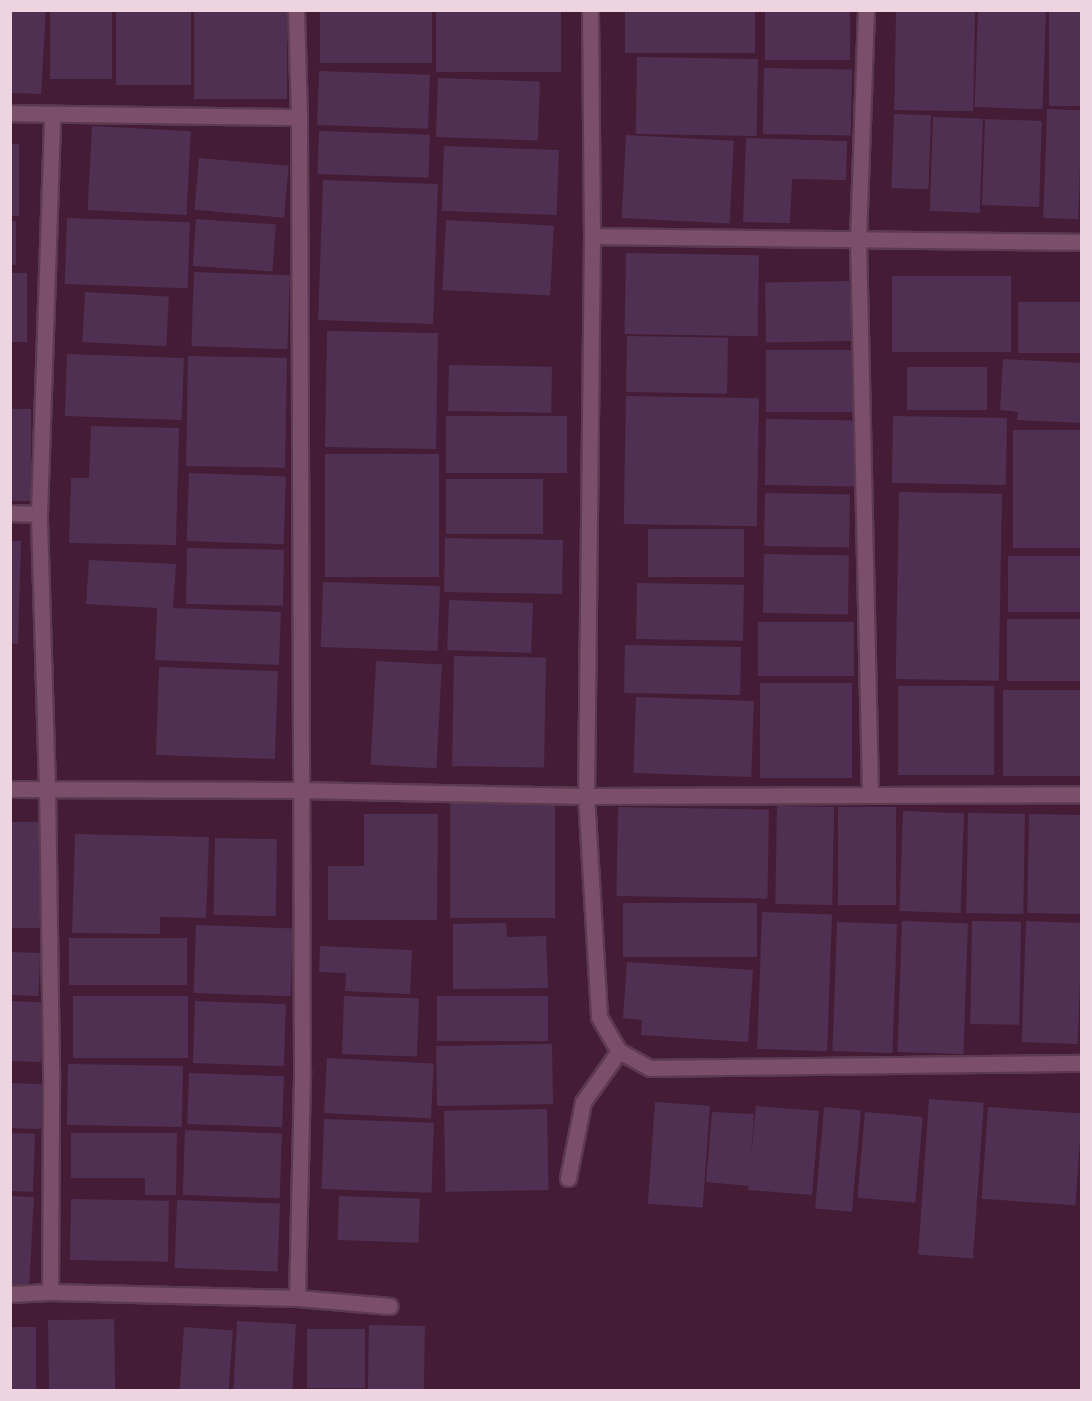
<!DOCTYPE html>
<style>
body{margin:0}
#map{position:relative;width:1092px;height:1401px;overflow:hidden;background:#441c35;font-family:Rubik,sans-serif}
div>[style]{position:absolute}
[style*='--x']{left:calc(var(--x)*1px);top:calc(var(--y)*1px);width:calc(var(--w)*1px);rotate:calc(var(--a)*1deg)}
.building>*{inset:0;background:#4f3052;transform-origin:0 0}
.roads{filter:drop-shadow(2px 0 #5c3a50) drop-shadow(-2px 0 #5c3a50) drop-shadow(0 2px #5c3a50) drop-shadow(0 -2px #5c3a50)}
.minor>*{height:15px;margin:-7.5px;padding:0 7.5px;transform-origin:7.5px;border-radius:7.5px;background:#7b4e69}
span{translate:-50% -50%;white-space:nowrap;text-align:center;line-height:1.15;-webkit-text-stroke:6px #200e19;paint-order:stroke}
.frame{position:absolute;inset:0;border:12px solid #eed3e1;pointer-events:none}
</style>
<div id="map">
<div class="building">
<i style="clip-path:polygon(10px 10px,46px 10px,41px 94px,10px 93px)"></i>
<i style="left:50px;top:10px;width:62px;height:69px"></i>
<i style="left:116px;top:10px;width:75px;height:75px"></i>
<i style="left:194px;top:10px;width:93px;height:89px"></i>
<i style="left:320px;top:10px;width:112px;height:53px"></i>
<i style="left:436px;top:10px;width:125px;height:62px"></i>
<i style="left:625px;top:10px;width:130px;height:43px"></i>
<i style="left:765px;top:10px;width:85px;height:50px"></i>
<i style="left:896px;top:10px;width:79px;height:100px;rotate:1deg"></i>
<i style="left:978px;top:10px;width:68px;height:97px;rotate:2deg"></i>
<i style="left:1049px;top:10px;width:33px;height:96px"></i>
<i style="left:758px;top:59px;width:77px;height:121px;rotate:91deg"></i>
<i style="left:764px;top:68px;width:88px;height:66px;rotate:1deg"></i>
<i style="left:319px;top:71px;width:111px;height:54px;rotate:2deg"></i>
<i style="left:438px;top:78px;width:102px;height:59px;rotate:2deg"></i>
<i style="left:1047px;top:109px;width:35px;height:109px;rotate:2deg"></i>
<i style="left:894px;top:114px;width:37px;height:74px;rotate:2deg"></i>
<i style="left:933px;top:117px;width:50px;height:94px;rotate:2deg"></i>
<i style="left:985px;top:119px;width:57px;height:86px;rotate:2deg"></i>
<i style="left:92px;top:126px;width:99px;height:84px;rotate:3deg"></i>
<i style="left:319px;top:131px;width:111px;height:43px;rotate:2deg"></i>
<i style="left:626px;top:135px;width:108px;height:83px;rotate:3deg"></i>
<i style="clip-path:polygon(746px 138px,847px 141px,846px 180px,792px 179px,790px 223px,743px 222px)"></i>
<i style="left:10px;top:144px;width:9px;height:72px"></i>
<i style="left:444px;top:146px;width:115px;height:65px;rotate:2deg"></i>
<i style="left:199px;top:158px;width:90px;height:52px;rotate:5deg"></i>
<i style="left:323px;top:180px;width:115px;height:140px;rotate:2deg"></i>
<i style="left:67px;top:218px;width:123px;height:66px;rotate:2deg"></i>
<i style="left:196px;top:219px;width:80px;height:47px;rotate:4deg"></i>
<i style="left:446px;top:220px;width:108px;height:70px;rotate:3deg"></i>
<i style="left:10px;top:221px;width:6px;height:44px"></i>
<i style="left:626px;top:253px;width:133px;height:81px;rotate:1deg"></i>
<i style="left:194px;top:272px;width:96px;height:74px;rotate:2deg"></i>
<i style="left:10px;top:273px;width:17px;height:69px"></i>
<i style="left:1011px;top:276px;width:76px;height:119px;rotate:90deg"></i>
<i style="left:850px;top:281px;width:60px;height:85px;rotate:89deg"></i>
<i style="left:85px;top:292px;width:84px;height:50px;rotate:3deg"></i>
<i style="left:1082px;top:302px;width:51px;height:64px;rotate:90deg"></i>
<i style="left:327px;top:331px;width:111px;height:116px;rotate:1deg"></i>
<i style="left:627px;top:336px;width:101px;height:56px;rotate:1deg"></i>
<i style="left:766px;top:350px;width:88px;height:62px"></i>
<i style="left:67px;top:354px;width:117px;height:62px;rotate:2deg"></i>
<i style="left:188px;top:356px;width:99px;height:110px;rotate:1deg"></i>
<i style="clip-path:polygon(1003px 359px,1082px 363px,1082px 423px,1017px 420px,1018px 412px,1000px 410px)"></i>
<i style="left:449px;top:365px;width:103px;height:46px;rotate:1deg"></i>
<i style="left:987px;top:367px;width:43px;height:80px;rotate:90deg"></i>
<i style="left:626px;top:396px;width:133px;height:128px;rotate:1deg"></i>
<i style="left:10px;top:409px;width:21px;height:92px"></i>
<i style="left:446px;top:416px;width:121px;height:57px"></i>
<i style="left:893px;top:416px;width:114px;height:67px;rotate:1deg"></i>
<i style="left:766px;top:419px;width:89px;height:66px;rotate:1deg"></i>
<i style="clip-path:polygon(91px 426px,179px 428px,176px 545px,69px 543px,71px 478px,89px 478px)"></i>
<i style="left:1013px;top:430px;width:69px;height:118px"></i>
<i style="left:325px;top:454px;width:114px;height:123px"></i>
<i style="left:189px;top:473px;width:97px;height:68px;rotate:2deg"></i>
<i style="left:446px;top:479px;width:97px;height:55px"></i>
<i style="left:899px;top:492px;width:103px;height:187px;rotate:1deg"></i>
<i style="left:765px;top:493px;width:85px;height:53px;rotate:1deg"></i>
<i style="left:648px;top:529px;width:96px;height:48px"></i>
<i style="left:445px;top:538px;width:118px;height:54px;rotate:1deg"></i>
<i style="clip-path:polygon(10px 541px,21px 541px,18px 644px,10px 643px)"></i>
<i style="left:187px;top:548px;width:97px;height:56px;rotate:1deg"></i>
<i style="left:764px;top:554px;width:85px;height:59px;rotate:1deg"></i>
<i style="left:1008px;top:556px;width:74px;height:56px"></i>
<i style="clip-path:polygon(89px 560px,176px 564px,173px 608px,281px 612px,279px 665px,155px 660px,157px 608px,86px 604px)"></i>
<i style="left:323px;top:582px;width:117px;height:65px;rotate:2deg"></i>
<i style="left:637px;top:583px;width:107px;height:56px;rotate:1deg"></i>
<i style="left:449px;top:600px;width:84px;height:50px;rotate:2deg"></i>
<i style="left:1082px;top:619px;width:62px;height:75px;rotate:90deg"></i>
<i style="left:758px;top:622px;width:96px;height:54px"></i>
<i style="left:625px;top:645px;width:116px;height:48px;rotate:1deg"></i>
<i style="left:454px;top:656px;width:92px;height:110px;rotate:1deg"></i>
<i style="left:376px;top:661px;width:66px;height:104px;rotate:3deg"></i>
<i style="left:159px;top:667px;width:119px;height:88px;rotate:2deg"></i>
<i style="left:852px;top:683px;width:95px;height:92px;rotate:90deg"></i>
<i style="left:898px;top:686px;width:96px;height:89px"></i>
<i style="left:1082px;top:690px;width:86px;height:79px;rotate:90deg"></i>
<i style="left:636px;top:697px;width:118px;height:76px;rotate:2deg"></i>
<i style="left:555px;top:803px;width:115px;height:105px;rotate:90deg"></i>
<i style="left:777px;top:806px;width:57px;height:98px;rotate:1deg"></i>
<i style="left:618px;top:807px;width:151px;height:89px;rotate:1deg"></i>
<i style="left:838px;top:807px;width:58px;height:98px"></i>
<i style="left:903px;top:811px;width:61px;height:100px;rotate:2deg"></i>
<i style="left:968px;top:813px;width:57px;height:100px;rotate:1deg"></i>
<i style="clip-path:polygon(364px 814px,438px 814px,437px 920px,328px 920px,328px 866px,364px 866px)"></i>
<i style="left:1029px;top:814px;width:53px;height:99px;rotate:1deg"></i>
<i style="left:10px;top:822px;width:32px;height:106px"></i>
<i style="clip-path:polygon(75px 834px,209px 837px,206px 918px,160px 917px,160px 934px,72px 933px)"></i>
<i style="left:215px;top:838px;width:62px;height:77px;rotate:1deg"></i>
<i style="left:623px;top:903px;width:134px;height:54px"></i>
<i style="left:762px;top:912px;width:70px;height:137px;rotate:2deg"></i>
<i style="left:902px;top:921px;width:66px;height:131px;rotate:2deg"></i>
<i style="left:972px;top:921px;width:49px;height:103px;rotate:1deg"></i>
<i style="left:1026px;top:921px;width:56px;height:121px;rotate:2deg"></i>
<i style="left:837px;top:922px;width:60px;height:129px;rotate:2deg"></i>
<i style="clip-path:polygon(506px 923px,507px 937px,546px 936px,548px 988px,453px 989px,453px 924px)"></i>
<i style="left:196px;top:925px;width:97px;height:68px;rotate:2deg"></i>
<i style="left:69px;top:938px;width:118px;height:47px"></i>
<i style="clip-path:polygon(320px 946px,412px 950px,410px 994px,345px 991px,346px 973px,319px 972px)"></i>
<i style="left:10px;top:952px;width:30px;height:43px;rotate:2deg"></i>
<i style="clip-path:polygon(627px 962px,753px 970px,748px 1042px,641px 1035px,642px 1020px,623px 1018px)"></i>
<i style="left:73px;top:996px;width:115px;height:62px"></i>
<i style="left:344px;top:996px;width:75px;height:58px;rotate:2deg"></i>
<i style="left:548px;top:996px;width:45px;height:111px;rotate:90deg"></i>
<i style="left:10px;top:1001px;width:33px;height:60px;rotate:2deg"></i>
<i style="left:195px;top:1001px;width:91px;height:62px;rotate:2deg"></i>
<i style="left:552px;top:1044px;width:60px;height:116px;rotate:89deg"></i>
<i style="left:327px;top:1058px;width:107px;height:55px;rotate:3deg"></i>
<i style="left:68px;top:1064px;width:115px;height:61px;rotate:1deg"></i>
<i style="left:189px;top:1073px;width:95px;height:51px;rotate:2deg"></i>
<i style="left:10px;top:1083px;width:33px;height:45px;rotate:2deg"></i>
<i style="left:929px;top:1099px;width:55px;height:156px;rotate:4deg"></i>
<i style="left:655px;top:1102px;width:55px;height:102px;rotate:4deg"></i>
<i style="clip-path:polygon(756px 1106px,819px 1111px,812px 1195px,748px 1190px,749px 1186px,706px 1182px,712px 1112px,754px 1114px,751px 1159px)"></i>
<i style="left:824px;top:1107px;width:37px;height:102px;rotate:5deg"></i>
<i style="left:988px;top:1107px;width:94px;height:92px;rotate:4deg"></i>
<i style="left:547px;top:1109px;width:81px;height:103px;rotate:89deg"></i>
<i style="left:865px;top:1112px;width:58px;height:86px;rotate:5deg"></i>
<i style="left:324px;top:1119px;width:110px;height:70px;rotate:2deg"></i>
<i style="left:185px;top:1130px;width:97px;height:65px;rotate:2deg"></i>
<i style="left:10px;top:1133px;width:25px;height:58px;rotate:2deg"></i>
<i style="clip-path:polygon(71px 1133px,177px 1133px,176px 1195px,145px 1195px,145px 1178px,71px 1178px)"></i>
<i style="clip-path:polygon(10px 1196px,34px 1197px,29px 1289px,10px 1288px)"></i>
<i style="left:339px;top:1196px;width:81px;height:44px;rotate:2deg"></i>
<i style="left:71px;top:1199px;width:98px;height:61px;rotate:1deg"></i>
<i style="left:177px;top:1200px;width:103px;height:68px;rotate:2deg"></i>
<i style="left:114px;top:1319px;width:71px;height:66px;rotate:89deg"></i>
<i style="left:237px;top:1321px;width:59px;height:69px;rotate:3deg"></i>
<i style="left:369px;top:1325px;width:56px;height:65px;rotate:1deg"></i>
<i style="left:10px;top:1327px;width:26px;height:63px"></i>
<i style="left:184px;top:1327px;width:49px;height:63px;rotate:4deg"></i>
<i style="left:307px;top:1329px;width:58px;height:59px"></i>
</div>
<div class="roads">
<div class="minor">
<i style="--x:590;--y:10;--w:226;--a:89.5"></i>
<i style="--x:592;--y:236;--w:560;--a:90.61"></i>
<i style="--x:586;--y:796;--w:221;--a:86.6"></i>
<i style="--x:599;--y:1017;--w:39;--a:60"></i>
<i style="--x:619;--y:1051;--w:35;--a:29"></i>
<i style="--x:650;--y:1068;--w:432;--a:-0.7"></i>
<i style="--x:866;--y:10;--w:229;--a:92"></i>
<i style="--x:858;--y:239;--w:555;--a:88.76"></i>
<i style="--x:10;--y:113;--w:289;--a:0.8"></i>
<i style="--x:299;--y:117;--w:107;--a:-91.6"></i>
<i style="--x:592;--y:236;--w:490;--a:0.7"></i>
<i style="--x:10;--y:513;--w:29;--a:2"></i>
<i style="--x:10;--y:789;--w:291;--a:0.2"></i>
<i style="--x:301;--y:790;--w:285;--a:1.2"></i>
<i style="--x:586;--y:796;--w:496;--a:-0.2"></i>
<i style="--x:568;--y:1178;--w:77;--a:-78.8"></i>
<i style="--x:583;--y:1102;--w:62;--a:-54.8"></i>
<i style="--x:50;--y:1292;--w:222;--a:-89.7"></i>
<i style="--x:51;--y:1070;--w:281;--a:-90.8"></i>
<i style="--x:47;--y:789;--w:275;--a:-91.7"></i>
<i style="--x:39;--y:514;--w:400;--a:-88.1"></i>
<i style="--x:10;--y:1294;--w:40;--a:-2.9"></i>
<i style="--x:50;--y:1292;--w:247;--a:1.4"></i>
<i style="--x:297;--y:1298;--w:93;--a:4.9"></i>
<i style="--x:297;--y:1298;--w:228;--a:-88.7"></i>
<i style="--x:302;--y:1070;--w:953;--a:-90.18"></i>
</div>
</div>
<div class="frame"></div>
</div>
